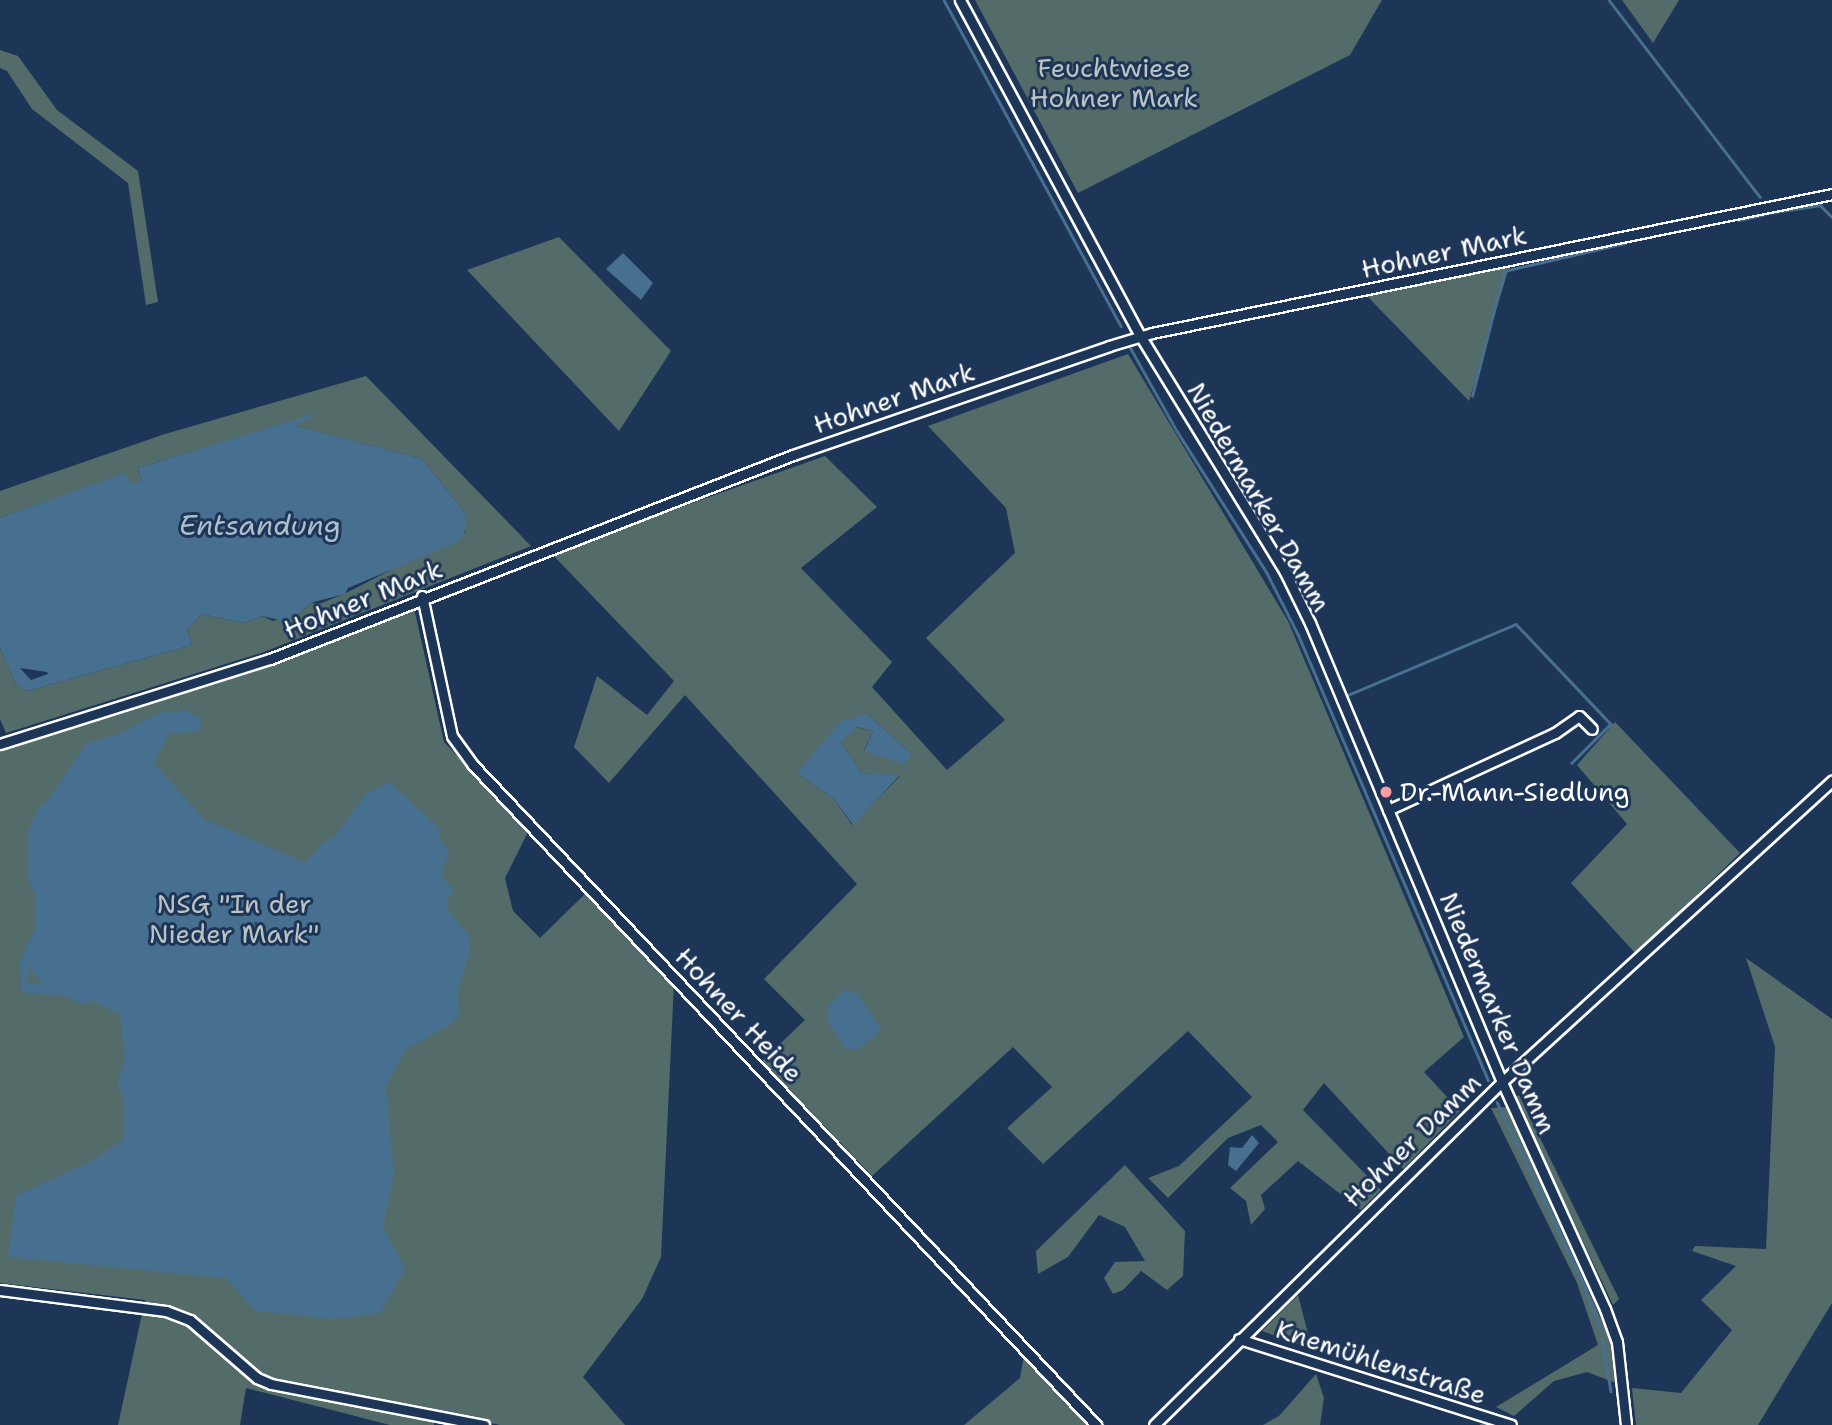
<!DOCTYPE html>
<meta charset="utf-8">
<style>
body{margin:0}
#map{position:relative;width:1832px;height:1425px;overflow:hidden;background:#1d3557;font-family:"Shantell Sans",sans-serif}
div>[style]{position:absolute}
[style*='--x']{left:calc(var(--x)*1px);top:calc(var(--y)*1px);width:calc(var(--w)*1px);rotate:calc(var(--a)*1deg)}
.green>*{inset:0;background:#546c69}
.water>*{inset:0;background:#477090}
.stream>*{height:2.5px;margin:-1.25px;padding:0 1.25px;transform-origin:1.25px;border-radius:1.25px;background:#477090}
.roads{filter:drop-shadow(2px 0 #fff) drop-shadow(-2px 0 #fff) drop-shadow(0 2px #fff) drop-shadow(0 -2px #fff)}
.minor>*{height:9px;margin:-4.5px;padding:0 4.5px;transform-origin:4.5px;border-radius:4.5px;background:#1d3557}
.dots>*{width:19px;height:19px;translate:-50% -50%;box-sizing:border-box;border:4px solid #1d3557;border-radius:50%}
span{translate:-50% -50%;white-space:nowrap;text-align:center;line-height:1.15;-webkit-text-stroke:6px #1d3557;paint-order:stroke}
.park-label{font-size:26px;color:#bbc4c3}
.street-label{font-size:26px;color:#fff}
.poi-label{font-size:26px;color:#fff}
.left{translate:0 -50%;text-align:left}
.water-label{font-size:28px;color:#acbfcd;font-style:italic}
</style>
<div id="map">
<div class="green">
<i style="clip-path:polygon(975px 0,1382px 0,1350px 55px,1078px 193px)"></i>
<i style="clip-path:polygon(1622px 0,1679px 0,1653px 43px)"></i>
<i style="clip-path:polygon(0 50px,18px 56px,57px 110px,138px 171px,158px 302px,146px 305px,128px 183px,32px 109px,7px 71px,0 68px)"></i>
<i style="clip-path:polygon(559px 237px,671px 351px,619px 431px,467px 270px)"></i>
<i style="clip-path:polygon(1510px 264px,1469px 401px,1365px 294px)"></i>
<i style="clip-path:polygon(evenodd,1128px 354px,1288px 621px,1464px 1037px,1424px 1072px,1460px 1111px,1403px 1169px,1324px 1083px,1303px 1110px,1381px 1190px,1361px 1210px,1298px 1161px,1261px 1195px,1265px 1209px,1251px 1225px,1246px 1201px,1230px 1188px,1278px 1142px,1261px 1125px,1228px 1138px,1168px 1198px,1148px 1178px,1179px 1166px,1252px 1097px,1188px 1031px,1043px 1164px,1007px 1128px,1052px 1087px,1013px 1047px,872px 1176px,762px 1061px,805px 1020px,764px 979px,857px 884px,685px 695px,609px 783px,574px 747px,597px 676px,647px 715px,674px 681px,551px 553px,825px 456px,877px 507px,801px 568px,892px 662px,872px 687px,947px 770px,1005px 720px,926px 638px,1015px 553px,1006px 508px,928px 426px,1128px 354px,867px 714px,912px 754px,864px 750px,873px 731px,856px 727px,841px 743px,862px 773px,900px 776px,852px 825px,834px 799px,797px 773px,867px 714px)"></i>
<i style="clip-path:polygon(366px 376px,531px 546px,264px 652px,6px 733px,0 719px,0 648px,16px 684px,27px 691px,192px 645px,187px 630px,202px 614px,243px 623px,262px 616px,273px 621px,300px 613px,310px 603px,322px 603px,346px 593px,465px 532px,465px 513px,422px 459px,295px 426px,316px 414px,138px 468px,142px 480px,131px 486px,125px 474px,0 518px,0 491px,165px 434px)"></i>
<i style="clip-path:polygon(414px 608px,444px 742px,529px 830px,505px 878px,513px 911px,540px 938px,588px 891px,674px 983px,661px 1257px,642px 1299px,583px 1377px,625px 1425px,500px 1425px,432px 1409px,434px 1425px,390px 1425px,246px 1388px,240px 1425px,118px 1425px,145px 1300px,0 1283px,0 746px,278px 660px)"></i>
<i style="clip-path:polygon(1615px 722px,1740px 853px,1636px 954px,1571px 883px,1627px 824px,1577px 765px)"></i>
<i style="clip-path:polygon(1746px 958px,1832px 1019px,1832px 1303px,1758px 1425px,1636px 1425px,1632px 1388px,1681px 1393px,1732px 1330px,1701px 1300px,1736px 1266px,1692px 1251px,1695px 1246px,1766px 1249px,1775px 1047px)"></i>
<i style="clip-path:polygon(1519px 1095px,1619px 1299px,1613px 1305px,1515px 1098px)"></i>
<i style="clip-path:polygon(1506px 1107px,1611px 1341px,1616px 1383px,1587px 1372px,1554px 1381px,1514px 1416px,1496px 1407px,1598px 1345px,1577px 1283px,1491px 1108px)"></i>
<i style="clip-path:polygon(1125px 1165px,1185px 1231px,1183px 1276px,1167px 1290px,1141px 1271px,1123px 1290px,1113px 1294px,1104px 1278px,1115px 1262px,1145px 1261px,1125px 1227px,1099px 1215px,1068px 1257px,1038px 1274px,1036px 1251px)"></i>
<i style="clip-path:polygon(1298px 1295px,1312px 1349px,1262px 1331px)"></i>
<i style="clip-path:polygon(1024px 1355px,1088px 1425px,964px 1425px,1020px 1378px)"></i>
<i style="clip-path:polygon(1316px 1374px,1324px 1398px,1320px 1425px,1263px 1425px,1279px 1416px)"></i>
</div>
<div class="water">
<i style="clip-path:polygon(623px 253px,653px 283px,641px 300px,606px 269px)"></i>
<i style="clip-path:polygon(evenodd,320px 412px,296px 426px,422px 459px,465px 513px,466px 528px,460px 541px,348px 588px,345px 594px,310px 603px,298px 615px,283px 621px,262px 616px,243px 623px,202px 614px,187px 630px,192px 645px,27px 691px,16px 684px,0 648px,0 518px,125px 473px,131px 485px,142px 480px,138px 468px,320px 412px,20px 668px,47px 672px,48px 674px,31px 680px,20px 668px)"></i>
<i style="clip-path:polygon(evenodd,185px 710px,201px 719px,200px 731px,168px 734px,154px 763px,204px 819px,305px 863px,323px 843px,334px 837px,367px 793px,389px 782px,439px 828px,439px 839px,449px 852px,441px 875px,454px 891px,447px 898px,448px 910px,469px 935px,470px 950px,458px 991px,459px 1015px,448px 1026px,405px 1050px,386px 1086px,394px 1175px,383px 1227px,405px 1269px,380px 1313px,335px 1319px,255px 1311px,226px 1278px,8px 1257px,16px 1196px,92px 1161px,123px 1140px,124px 1099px,117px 1084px,125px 1060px,120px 1014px,92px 1001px,82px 1004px,63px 996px,22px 992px,20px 960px,36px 928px,35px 893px,27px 879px,28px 831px,39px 807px,47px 802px,86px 744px,122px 733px,158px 713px,185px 710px,30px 966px,34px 974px,44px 985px,26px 982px,30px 966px)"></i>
<i style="clip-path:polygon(867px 714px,912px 754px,905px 764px,864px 751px,873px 731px,857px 727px,841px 743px,862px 773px,900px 775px,853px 825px,834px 799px,797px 773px,840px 722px)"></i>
<i style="clip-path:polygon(845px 990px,858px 994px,881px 1029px,858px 1050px,845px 1049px,827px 1020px,828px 1006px)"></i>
<i style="clip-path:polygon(1252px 1135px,1259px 1143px,1236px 1171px,1228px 1165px,1230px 1147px,1242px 1148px)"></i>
</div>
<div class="stream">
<i style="--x:944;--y:0;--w:371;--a:61.5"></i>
<i style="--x:1609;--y:0;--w:248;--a:52.5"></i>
<i style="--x:1762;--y:214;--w:59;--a:-8.8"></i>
<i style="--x:1820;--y:205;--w:17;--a:45"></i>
<i style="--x:1739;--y:220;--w:24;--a:-12"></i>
<i style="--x:1130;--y:347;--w:96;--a:60.8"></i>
<i style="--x:1177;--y:431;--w:168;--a:57.6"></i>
<i style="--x:1267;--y:573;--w:68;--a:63.1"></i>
<i style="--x:1298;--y:634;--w:485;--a:66.9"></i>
<i style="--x:1472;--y:396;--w:129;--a:-75.6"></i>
<i style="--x:1504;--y:271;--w:124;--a:-13"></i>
<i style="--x:1348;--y:695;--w:182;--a:-22.9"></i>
<i style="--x:1516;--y:624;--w:138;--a:46.5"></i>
<i style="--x:1611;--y:724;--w:55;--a:135"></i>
<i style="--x:1497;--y:1102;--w:199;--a:64.5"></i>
<i style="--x:1583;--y:1282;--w:49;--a:69.7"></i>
<i style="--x:1602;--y:1338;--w:54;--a:80.4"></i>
<i style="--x:1481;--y:1425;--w:6;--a:0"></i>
</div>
<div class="roads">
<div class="minor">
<i style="--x:960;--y:0;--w:383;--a:61.8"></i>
<i style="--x:1141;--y:337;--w:276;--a:58.5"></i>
<i style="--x:1285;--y:572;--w:57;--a:63.9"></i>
<i style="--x:1310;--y:623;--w:498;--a:67.3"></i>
<i style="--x:1502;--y:1082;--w:249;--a:65.6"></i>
<i style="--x:1605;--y:1309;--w:35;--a:70"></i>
<i style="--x:1617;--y:1342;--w:83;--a:83.8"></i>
<i style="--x:422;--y:596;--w:143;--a:77.9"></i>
<i style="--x:452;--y:736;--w:36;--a:54"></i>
<i style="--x:473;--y:765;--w:908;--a:46.65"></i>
<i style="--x:0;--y:744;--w:283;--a:-17.5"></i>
<i style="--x:270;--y:659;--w:561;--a:-21.31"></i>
<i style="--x:793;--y:455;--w:334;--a:-19"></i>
<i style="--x:1109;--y:346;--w:45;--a:-16.8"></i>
<i style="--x:1152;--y:333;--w:694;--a:-11.55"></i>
<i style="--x:1388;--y:810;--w:184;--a:-24.8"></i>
<i style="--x:1555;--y:733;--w:29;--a:-35"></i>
<i style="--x:1579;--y:716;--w:18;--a:45"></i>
<i style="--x:0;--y:1290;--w:167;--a:7.2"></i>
<i style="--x:166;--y:1311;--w:26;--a:21"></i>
<i style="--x:190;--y:1320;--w:89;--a:40.9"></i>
<i style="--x:257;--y:1378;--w:15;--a:23"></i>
<i style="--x:271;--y:1384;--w:217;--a:10.9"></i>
<i style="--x:1239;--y:1339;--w:285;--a:17.5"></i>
<i style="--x:1154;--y:1425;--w:489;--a:-44.6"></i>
<i style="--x:1502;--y:1082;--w:447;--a:-42.4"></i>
</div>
</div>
<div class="dots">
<i style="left:1386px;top:792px;background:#ff9aa2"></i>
</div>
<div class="park-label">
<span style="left:1114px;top:83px">Feuchtwiese<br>Hohner Mark</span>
<span style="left:234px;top:919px">NSG "In der<br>Nieder Mark"</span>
</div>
<div class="street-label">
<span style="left:1444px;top:252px;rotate:-12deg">Hohner Mark</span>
<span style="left:894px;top:398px;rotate:-19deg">Hohner Mark</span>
<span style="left:1259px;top:497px;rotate:60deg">Niedermarker Damm</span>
<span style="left:363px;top:599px;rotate:-22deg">Hohner Mark</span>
<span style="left:1498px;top:1013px;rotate:67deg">Niedermarker Damm</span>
<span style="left:739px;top:1015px;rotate:47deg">Hohner Heide</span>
<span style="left:1412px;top:1140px;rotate:-44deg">Hohner Damm</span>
<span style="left:1381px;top:1362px;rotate:18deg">Knemühlenstraße</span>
</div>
<div class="poi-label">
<span class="left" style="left:1400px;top:792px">Dr.-Mann-Siedlung</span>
</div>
<div class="water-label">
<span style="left:260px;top:525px">Entsandung</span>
</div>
</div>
